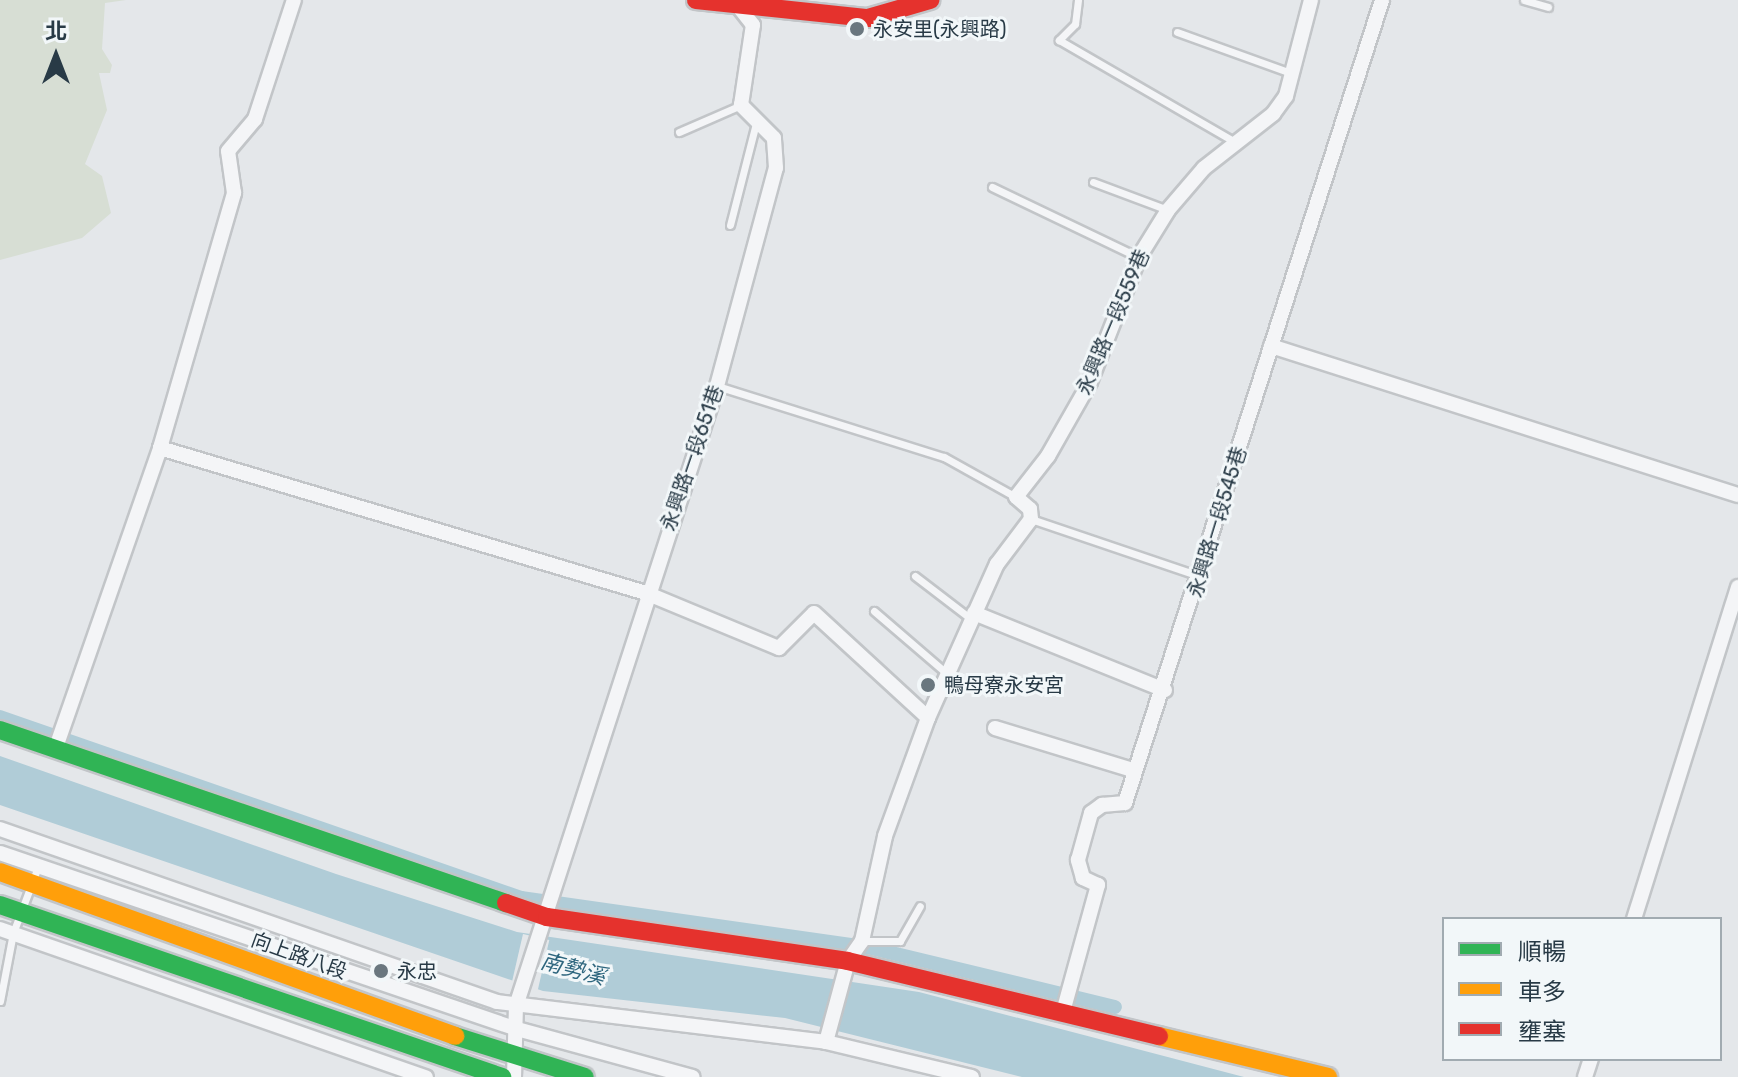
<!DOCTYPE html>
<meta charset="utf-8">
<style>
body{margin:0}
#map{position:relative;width:1738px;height:1077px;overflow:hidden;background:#e4e7ea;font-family:Rubik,"Noto Sans TC",sans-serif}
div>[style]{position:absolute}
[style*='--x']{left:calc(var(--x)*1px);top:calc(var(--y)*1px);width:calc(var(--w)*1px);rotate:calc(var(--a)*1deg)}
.green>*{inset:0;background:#d7ded4}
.water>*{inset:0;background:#b0ccd7}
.pier>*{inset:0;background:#e4e7ea;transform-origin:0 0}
.canal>*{height:14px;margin:-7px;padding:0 7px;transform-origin:7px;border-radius:7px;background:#b0ccd7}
.roads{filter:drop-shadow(2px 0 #c2c5c8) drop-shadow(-2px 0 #c2c5c8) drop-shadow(0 2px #c2c5c8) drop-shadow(0 -2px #c2c5c8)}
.lane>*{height:7px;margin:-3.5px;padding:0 3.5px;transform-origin:3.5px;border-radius:3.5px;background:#f4f5f7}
.street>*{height:14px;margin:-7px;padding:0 7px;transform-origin:7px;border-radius:7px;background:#f4f5f7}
.fast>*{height:18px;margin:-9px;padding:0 9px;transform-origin:9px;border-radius:9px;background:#30b455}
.slow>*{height:18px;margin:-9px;padding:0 9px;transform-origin:9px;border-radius:9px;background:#ff9f0a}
.jam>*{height:18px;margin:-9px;padding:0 9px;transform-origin:9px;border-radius:9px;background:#e5322d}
.dots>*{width:22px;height:22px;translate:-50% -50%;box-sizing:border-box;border:4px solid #f2f7f9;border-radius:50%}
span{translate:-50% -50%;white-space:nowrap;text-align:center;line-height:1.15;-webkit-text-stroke:6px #f2f7f9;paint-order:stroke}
.poi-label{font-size:20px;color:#283a46}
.left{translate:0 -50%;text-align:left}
.street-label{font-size:20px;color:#283a46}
.water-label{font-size:22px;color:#2e667e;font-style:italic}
.legend{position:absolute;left:1442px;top:917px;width:280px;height:144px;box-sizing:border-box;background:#f2f7f9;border:2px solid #a1abb1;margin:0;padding:10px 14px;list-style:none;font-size:24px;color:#283a46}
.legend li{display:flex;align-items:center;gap:16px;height:40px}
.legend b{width:40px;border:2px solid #a1abb1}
.north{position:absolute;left:16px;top:16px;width:80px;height:80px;-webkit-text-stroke:6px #f2f7f9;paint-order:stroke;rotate:0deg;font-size:22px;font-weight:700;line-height:32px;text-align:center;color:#283a46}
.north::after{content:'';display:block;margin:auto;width:28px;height:36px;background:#283a46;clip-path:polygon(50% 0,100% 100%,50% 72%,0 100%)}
</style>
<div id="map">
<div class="green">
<i style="clip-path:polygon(0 0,126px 0,105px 3px,102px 49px,112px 65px,110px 73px,99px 73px,107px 110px,85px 164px,102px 176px,111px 213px,82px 238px,0 260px)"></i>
</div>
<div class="water">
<i style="clip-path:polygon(0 756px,336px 874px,517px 932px,919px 992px,1244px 1077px,1022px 1077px,785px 1018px,543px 991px,0 805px)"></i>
</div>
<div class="pier">
<i style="left:523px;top:934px;width:27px;height:53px;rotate:13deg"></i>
</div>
<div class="canal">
<i style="--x:0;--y:717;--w:552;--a:19.16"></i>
<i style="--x:521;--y:898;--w:349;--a:8.1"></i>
<i style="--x:867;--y:947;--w:255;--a:13.6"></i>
</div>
<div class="roads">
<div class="lane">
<i style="--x:1078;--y:0;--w:24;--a:97"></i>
<i style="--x:1075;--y:24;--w:23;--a:135"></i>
<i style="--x:1059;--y:40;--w:201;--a:30.1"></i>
<i style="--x:1524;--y:0;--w:25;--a:16"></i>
<i style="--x:1177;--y:32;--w:121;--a:19.8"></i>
<i style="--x:679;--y:132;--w:68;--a:-23.5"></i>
<i style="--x:1093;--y:182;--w:80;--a:20.5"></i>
<i style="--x:992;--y:187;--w:162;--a:25.6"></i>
<i style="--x:730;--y:225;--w:105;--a:-75.7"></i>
<i style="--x:717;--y:386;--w:238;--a:17.4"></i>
<i style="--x:944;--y:457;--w:82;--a:29.1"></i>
<i style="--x:1031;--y:519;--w:177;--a:18.7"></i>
<i style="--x:915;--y:576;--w:69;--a:37.4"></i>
<i style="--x:874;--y:611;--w:95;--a:40.7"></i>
<i style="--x:862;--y:941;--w:38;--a:0"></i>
<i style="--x:900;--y:941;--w:40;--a:-60.3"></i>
<i style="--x:0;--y:1001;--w:69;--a:-79.2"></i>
<i style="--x:13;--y:933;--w:71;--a:-69.3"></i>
</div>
<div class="street">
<i style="--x:1271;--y:346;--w:490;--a:17.7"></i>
<i style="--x:160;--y:448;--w:507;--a:16.61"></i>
<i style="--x:646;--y:593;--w:144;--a:22.5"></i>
<i style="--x:779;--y:648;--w:49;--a:-45"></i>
<i style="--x:814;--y:613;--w:155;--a:42.6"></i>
<i style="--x:974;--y:613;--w:206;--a:22"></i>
<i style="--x:995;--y:728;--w:143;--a:17"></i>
<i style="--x:55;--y:750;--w:320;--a:-70.8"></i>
<i style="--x:160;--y:448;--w:266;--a:-73.8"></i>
<i style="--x:234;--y:193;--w:42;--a:-98.1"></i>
<i style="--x:228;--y:151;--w:42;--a:-49.8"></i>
<i style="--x:255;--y:119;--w:125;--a:-71.9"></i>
<i style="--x:0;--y:829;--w:526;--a:19.19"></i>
<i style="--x:497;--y:1002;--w:331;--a:6.9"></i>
<i style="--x:826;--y:1042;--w:150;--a:13.5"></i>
<i style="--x:0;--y:853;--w:546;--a:18.8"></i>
<i style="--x:517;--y:1029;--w:182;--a:15.3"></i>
<i style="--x:1634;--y:919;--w:348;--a:-72.6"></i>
<i style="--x:0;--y:929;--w:451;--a:19.2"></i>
<i style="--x:1063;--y:1012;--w:132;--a:-74.6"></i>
<i style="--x:1098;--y:885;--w:17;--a:-155"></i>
<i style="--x:1083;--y:878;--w:19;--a:-106"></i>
<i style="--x:1078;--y:860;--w:49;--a:-74.5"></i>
<i style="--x:1091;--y:813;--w:14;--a:-36"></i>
<i style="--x:1102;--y:805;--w:23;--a:-5"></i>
<i style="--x:1125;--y:803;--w:843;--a:-72.25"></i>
<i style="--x:826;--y:1042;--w:84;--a:-74.8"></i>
<i style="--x:848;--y:961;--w:24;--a:-55"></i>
<i style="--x:862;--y:941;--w:107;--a:-77.6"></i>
<i style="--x:885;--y:836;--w:126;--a:-70"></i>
<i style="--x:928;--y:718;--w:169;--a:-65.9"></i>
<i style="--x:997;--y:564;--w:56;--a:-52.9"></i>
<i style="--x:1031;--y:519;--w:10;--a:-96"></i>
<i style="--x:1030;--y:509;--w:18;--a:-139"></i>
<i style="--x:1016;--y:497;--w:52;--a:-52"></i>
<i style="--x:1048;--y:456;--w:85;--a:-60.4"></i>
<i style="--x:1090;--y:382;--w:134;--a:-68.6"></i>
<i style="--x:1139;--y:257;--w:55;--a:-58.3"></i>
<i style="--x:1168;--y:210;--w:55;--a:-49.4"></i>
<i style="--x:1204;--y:168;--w:88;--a:-38"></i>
<i style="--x:1273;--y:114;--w:22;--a:-54"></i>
<i style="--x:1286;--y:96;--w:99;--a:-75.4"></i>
<i style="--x:514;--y:1077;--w:71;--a:-88.4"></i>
<i style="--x:516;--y:1006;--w:652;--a:-72.04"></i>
<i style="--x:717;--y:386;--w:226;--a:-74.9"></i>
<i style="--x:776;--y:168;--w:30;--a:-94"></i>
<i style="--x:774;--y:138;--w:47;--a:-135"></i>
<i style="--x:741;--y:105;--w:81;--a:-81.5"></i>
<i style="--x:753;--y:25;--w:23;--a:-128"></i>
<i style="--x:739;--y:7;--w:7;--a:-82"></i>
<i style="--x:1585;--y:1077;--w:19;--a:-72"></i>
</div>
<div class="fast">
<i style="--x:0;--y:730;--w:535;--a:18.88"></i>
<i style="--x:0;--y:905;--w:531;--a:18.91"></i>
<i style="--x:455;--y:1036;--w:136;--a:17.5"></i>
</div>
<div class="slow">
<i style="--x:0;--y:872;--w:484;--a:19.8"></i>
<i style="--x:1159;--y:1036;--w:174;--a:13.6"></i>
</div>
<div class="jam">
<i style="--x:696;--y:0;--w:173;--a:6"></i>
<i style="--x:868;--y:18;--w:65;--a:-16.2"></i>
<i style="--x:506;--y:903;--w:43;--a:18.9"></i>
<i style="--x:547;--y:917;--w:304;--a:8.3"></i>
<i style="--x:848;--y:961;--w:320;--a:13.6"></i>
</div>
</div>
<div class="dots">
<i style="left:857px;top:29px;background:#6a777f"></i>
<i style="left:928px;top:685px;background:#6a777f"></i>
<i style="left:381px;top:971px;background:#6a777f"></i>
</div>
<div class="poi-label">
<span class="left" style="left:873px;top:29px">永安里(永興路)</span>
<span class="left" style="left:944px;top:685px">鴨母寮永安宮</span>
<span class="left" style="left:397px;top:971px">永忠</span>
</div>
<div class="street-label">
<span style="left:1113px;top:322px;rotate:-67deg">永興路一段559巷</span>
<span style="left:692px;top:458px;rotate:-71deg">永興路一段651巷</span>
<span style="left:1217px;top:522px;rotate:-73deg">永興路一段545巷</span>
<span style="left:299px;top:956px;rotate:20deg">向上路八段</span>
</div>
<div class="water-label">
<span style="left:573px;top:969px;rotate:15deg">南勢溪</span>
</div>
<ul class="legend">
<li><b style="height:10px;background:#30b455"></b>順暢</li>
<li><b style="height:10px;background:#ff9f0a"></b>車多</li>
<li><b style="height:10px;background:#e5322d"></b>壅塞</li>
</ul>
<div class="north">北</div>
</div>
